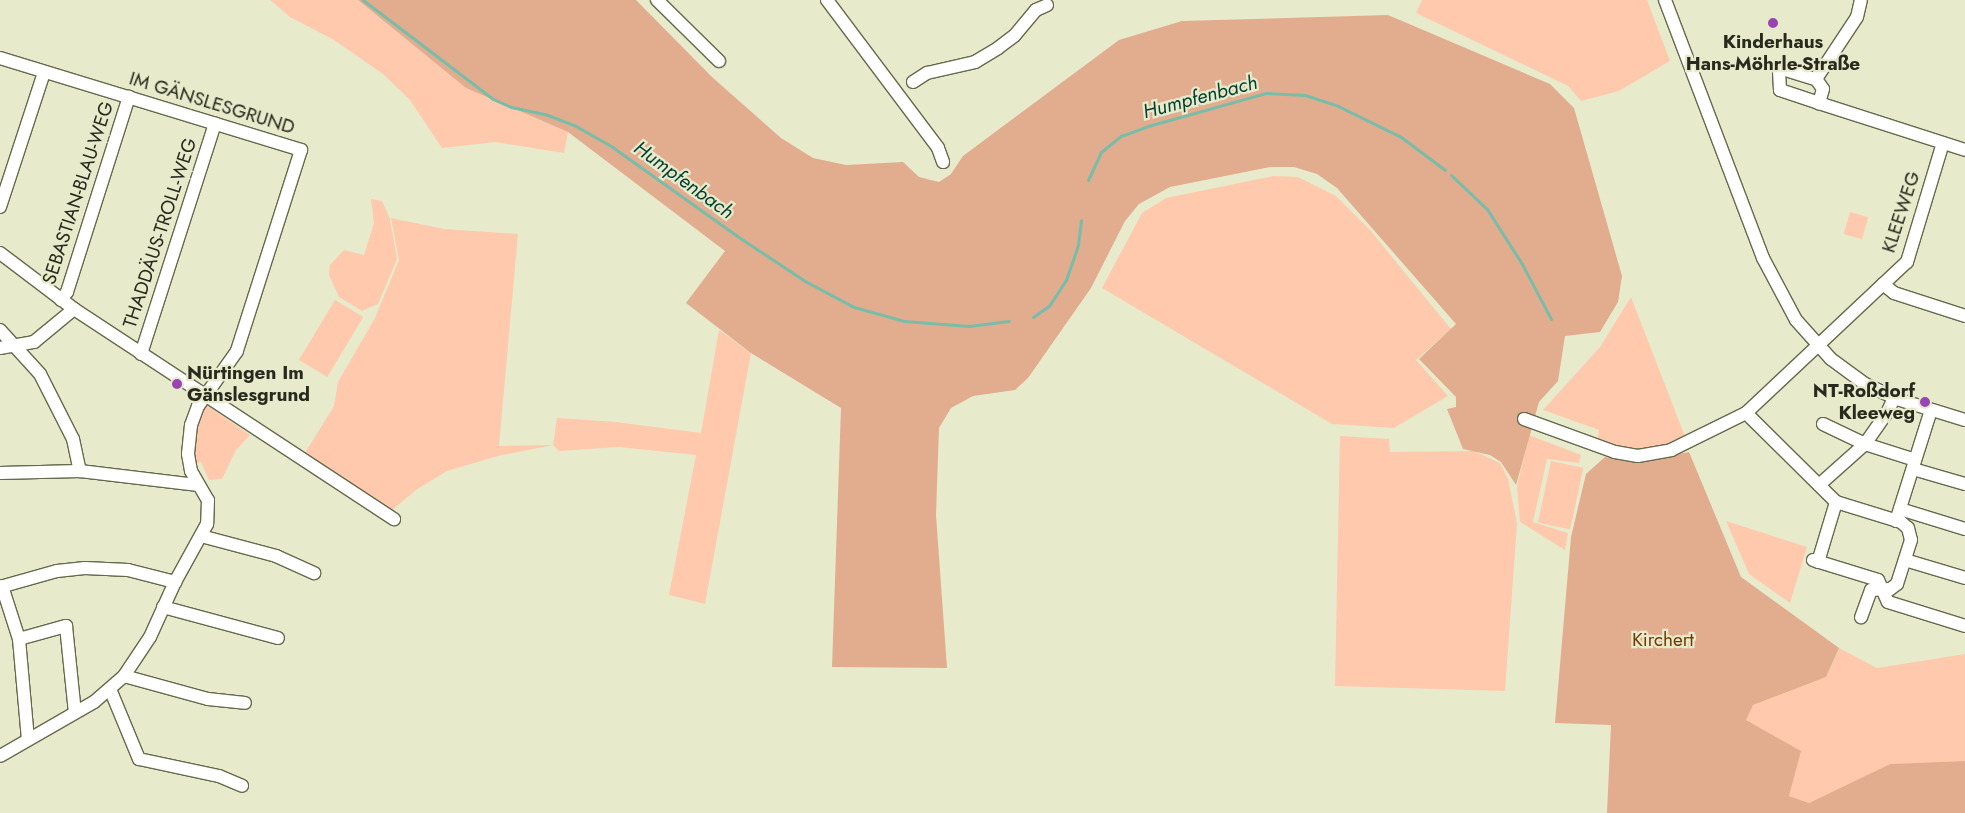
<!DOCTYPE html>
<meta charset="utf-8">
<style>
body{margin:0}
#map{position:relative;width:1965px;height:813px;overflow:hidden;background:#e8ebcb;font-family:Jost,sans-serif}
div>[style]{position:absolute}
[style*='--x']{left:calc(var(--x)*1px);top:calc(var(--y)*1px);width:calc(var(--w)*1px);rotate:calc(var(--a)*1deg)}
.green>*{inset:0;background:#fec9ad;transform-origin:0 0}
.forest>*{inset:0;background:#e2ac8e}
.stream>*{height:3px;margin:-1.5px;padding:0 1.5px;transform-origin:1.5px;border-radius:1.5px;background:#78bda9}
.roads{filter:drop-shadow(1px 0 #66694c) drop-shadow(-1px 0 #66694c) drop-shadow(0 1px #66694c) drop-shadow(0 -1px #66694c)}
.street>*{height:12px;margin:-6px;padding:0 6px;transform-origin:6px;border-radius:6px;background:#fff}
.dots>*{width:14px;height:14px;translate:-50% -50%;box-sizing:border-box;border:2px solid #e8ebcb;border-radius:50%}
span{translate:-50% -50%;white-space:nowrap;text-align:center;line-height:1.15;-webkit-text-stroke:4.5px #e8ebcb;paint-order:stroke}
.poi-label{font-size:19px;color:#292a1e;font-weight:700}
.left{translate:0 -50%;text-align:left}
.right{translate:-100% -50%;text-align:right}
.street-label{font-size:19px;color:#292a1e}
.park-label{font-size:19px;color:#763503}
.water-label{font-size:20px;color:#003f32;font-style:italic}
</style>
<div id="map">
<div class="green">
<i style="clip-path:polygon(270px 0,358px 0,466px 88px,568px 132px,564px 153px,495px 142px,442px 148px,410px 100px,383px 74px,334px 40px,290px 17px)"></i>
<i style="clip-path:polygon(1422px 0,1647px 0,1670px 61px,1619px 91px,1581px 101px,1568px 86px,1416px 13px)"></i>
<i style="clip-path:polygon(1273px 176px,1298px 177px,1336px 196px,1370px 230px,1451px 329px,1416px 360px,1448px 396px,1394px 428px,1332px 424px,1102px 288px,1142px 213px,1166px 198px)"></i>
<i style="clip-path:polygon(371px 199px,382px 201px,390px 219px,397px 259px,378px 304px,362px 311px,339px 297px,329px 275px,330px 265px,344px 250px,364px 255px,374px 223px)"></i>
<i style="left:1850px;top:212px;width:19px;height:23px;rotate:16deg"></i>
<i style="clip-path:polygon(391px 218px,444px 229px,518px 234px,499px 446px,553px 445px,557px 418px,616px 422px,701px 433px,719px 330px,751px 353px,705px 604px,669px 595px,696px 455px,619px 447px,559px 451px,553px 445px,498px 456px,447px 471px,416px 490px,391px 511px,303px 456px,334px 406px,338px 382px,375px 318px,399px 260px)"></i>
<i style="clip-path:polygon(1631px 297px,1686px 439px,1638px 452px,1597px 443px,1599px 430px,1543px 410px,1600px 347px)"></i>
<i style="left:335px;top:300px;width:33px;height:70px;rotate:31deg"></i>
<i style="clip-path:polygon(206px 405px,250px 435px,236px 450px,222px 479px,209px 480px,201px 462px,197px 463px,195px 457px,196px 432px)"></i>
<i style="clip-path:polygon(1529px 435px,1581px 455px,1579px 463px,1547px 459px,1533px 522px,1568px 533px,1565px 550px,1520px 522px,1517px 487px)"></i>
<i style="clip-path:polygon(1340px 436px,1389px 439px,1390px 452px,1474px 451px,1500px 463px,1508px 479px,1517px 523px,1505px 691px,1335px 686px)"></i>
<i style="left:1551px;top:461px;width:33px;height:63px;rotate:12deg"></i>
<i style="clip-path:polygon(1726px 521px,1807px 547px,1790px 603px,1749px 574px)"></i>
<i style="clip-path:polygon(1839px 648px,1877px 668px,1965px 654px,1965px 761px,1890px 764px,1809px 803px,1789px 796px,1745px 721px,1753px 705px,1826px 677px)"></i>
</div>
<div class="forest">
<i style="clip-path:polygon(358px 0,636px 0,712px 77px,781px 138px,813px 158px,846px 165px,903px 162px,919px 177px,939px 182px,951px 174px,963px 156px,1119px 40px,1182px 21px,1388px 15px,1550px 84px,1574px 108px,1622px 276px,1618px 302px,1600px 332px,1565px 336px,1558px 381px,1539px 402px,1516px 485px,1501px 462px,1490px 455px,1463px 449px,1447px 409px,1456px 407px,1456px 397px,1419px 359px,1456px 324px,1337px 188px,1317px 174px,1294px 167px,1270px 167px,1170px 187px,1139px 204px,1125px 221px,1091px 288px,1028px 378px,1015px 390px,973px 396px,951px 408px,939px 428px,936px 515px,947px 668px,832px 667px,841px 408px,751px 353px,686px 303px,725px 251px,568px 132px,466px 88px)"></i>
<i style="clip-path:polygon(1689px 452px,1741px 577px,1839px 648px,1826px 677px,1753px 705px,1746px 720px,1801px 751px,1789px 796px,1809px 803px,1890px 764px,1965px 761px,1965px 813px,1607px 813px,1611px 725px,1555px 723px,1571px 537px,1586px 474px,1605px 457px,1638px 462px)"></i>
</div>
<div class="stream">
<i style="--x:363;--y:0;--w:163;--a:37.3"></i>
<i style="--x:493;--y:99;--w:20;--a:24"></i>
<i style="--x:511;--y:107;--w:35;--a:12"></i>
<i style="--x:545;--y:114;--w:31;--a:21"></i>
<i style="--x:574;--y:125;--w:43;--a:29.6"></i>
<i style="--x:611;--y:146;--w:155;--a:35.5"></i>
<i style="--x:737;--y:236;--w:82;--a:33.5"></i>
<i style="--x:805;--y:281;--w:55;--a:28"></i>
<i style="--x:854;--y:307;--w:52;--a:15.6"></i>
<i style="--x:904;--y:321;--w:65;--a:4.4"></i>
<i style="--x:969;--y:326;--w:40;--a:-7.1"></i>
<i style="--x:1451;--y:175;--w:50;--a:43.4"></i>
<i style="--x:1487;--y:209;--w:65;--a:57.5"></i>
<i style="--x:1522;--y:264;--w:62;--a:62.2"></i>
<i style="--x:1088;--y:180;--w:31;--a:-65"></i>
<i style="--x:1101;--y:152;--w:26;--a:-39"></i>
<i style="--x:1121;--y:136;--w:29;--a:-20"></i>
<i style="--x:1148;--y:126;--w:123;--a:-15.6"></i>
<i style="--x:1266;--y:93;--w:39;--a:3"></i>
<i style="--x:1305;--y:95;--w:35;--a:18"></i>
<i style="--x:1338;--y:106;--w:70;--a:26.2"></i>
<i style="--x:1401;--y:137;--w:55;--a:36.9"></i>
<i style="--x:1033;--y:317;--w:19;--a:-35"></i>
<i style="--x:1049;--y:306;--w:31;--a:-57"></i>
<i style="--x:1066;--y:280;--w:37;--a:-71"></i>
<i style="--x:1078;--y:245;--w:25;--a:-83"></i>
</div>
<div class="roads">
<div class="street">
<i style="--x:657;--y:0;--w:87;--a:44.5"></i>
<i style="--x:827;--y:0;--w:185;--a:53.1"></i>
<i style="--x:938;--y:148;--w:15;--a:70"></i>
<i style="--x:1665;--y:0;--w:276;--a:69.2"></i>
<i style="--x:1763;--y:258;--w:70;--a:62"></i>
<i style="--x:1796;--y:320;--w:52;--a:48.1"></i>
<i style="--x:1831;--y:359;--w:42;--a:36.3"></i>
<i style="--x:1865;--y:384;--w:35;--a:25"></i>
<i style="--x:1897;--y:399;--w:71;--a:17.2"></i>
<i style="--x:0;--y:58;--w:315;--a:17"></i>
<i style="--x:301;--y:150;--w:211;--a:107.7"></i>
<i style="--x:237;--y:351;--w:67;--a:125.3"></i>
<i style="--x:198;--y:406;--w:20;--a:110"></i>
<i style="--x:191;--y:425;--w:29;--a:96"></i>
<i style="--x:188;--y:454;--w:17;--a:80"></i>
<i style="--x:191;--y:471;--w:34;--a:60"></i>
<i style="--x:208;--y:500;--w:24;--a:92"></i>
<i style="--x:207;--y:524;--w:66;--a:118.9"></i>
<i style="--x:175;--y:582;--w:60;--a:114.4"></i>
<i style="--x:150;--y:637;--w:47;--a:123.7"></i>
<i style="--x:124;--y:676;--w:40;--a:139"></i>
<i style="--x:94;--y:702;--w:108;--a:150.1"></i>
<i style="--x:1779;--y:68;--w:39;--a:17"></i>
<i style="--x:1816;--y:79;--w:12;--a:55"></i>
<i style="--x:1823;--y:89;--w:15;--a:106"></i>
<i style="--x:1819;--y:103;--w:41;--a:-161.6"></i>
<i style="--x:1780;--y:90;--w:22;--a:-93"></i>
<i style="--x:1816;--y:79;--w:74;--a:-56.5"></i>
<i style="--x:1857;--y:17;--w:17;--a:-77"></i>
<i style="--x:913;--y:82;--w:17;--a:-33"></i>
<i style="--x:927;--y:73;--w:49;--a:-12.9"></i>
<i style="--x:975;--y:62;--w:27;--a:-31"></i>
<i style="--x:998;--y:48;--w:21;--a:-37"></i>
<i style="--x:1015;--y:35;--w:33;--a:-50"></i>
<i style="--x:1036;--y:10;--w:12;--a:-24"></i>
<i style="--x:1819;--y:103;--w:153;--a:17.8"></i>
<i style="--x:0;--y:207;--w:142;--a:-71.9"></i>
<i style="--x:0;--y:253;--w:93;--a:37.1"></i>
<i style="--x:74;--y:309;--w:383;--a:33.3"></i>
<i style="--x:1883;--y:284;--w:14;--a:39"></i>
<i style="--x:1894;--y:293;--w:75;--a:17.9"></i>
<i style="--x:61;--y:300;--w:10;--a:-53"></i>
<i style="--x:67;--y:292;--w:205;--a:-72.4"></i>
<i style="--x:0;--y:330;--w:59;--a:47.7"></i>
<i style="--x:40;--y:374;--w:73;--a:63.1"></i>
<i style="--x:73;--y:439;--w:33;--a:78"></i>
<i style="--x:0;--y:348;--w:35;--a:-10"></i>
<i style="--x:34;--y:342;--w:52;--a:-39.5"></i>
<i style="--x:141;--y:354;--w:242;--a:-72.2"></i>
<i style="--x:1746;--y:413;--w:127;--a:44.7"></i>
<i style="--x:1836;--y:502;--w:68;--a:17.1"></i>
<i style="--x:1901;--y:522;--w:9;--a:41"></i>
<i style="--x:1908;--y:528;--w:12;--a:76"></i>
<i style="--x:1911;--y:540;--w:46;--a:107.7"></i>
<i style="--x:1897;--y:584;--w:9;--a:144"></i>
<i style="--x:1890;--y:589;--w:19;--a:177"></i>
<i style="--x:1871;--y:590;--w:29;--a:110"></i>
<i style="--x:1524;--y:419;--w:97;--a:19.9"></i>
<i style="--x:1615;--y:452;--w:23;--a:10"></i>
<i style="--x:1638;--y:456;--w:34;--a:-10"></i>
<i style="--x:1671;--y:450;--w:84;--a:-26.3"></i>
<i style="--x:1746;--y:413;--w:221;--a:-43.2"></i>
<i style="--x:1907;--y:262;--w:124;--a:-73.2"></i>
<i style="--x:1823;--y:424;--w:47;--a:25.5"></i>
<i style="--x:1865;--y:444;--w:52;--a:17.7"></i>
<i style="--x:1913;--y:469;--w:54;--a:16.1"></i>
<i style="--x:0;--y:473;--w:80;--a:-1.4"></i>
<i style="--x:80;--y:471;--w:119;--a:6.8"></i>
<i style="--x:1819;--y:485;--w:62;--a:-41.7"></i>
<i style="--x:1865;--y:444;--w:38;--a:-55"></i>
<i style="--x:1887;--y:413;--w:17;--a:-65"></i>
<i style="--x:1900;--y:509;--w:68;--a:17.1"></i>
<i style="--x:1896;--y:521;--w:116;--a:-72.5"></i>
<i style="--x:201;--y:536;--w:78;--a:14.9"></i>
<i style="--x:276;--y:556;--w:42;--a:24.1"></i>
<i style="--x:1813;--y:560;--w:68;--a:17.1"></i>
<i style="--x:1878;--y:580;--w:24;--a:66"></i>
<i style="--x:1888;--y:602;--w:81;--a:17.3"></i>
<i style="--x:1905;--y:560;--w:63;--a:16.7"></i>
<i style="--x:1818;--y:562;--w:63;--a:-73.3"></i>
<i style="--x:2;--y:586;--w:56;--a:72.2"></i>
<i style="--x:19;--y:639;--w:49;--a:-15.5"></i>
<i style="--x:66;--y:626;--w:87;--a:84.1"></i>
<i style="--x:0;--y:587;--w:59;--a:-15.7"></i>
<i style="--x:57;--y:571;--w:28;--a:-6"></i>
<i style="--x:85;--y:568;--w:43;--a:2.7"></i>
<i style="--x:128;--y:570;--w:49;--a:14.3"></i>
<i style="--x:163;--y:607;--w:119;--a:15.1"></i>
<i style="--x:19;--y:639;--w:100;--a:84.9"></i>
<i style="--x:124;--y:676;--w:87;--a:15.3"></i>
<i style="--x:208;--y:699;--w:37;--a:6"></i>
<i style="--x:110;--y:689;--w:76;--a:67.5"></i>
<i style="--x:139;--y:759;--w:82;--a:12"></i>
<i style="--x:219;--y:776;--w:25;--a:23"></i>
</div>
</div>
<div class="dots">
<i style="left:1773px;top:23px;background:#9844b3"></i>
<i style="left:177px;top:384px;background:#9844b3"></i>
<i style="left:1925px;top:402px;background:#9844b3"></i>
</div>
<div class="poi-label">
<span style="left:1773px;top:53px">Kinderhaus<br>Hans-Möhrle-Straße</span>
<span class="left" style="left:187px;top:384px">Nürtingen Im<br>Gänslesgrund</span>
<span class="right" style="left:1915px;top:402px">NT-Roßdorf<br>Kleeweg</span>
</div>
<div class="street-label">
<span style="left:212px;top:103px;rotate:17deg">IM GÄNSLESGRUND</span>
<span style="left:78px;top:193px;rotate:-72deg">SEBASTIAN-BLAU-WEG</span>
<span style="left:1901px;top:212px;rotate:-72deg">KLEEWEG</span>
<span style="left:160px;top:233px;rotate:-72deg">THADDÄUS-TROLL-WEG</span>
</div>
<div class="park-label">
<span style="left:1663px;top:640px">Kirchert</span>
</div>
<div class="water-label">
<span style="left:1200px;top:97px;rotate:-15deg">Humpfenbach</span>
<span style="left:684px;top:180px;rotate:36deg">Humpfenbach</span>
</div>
</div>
